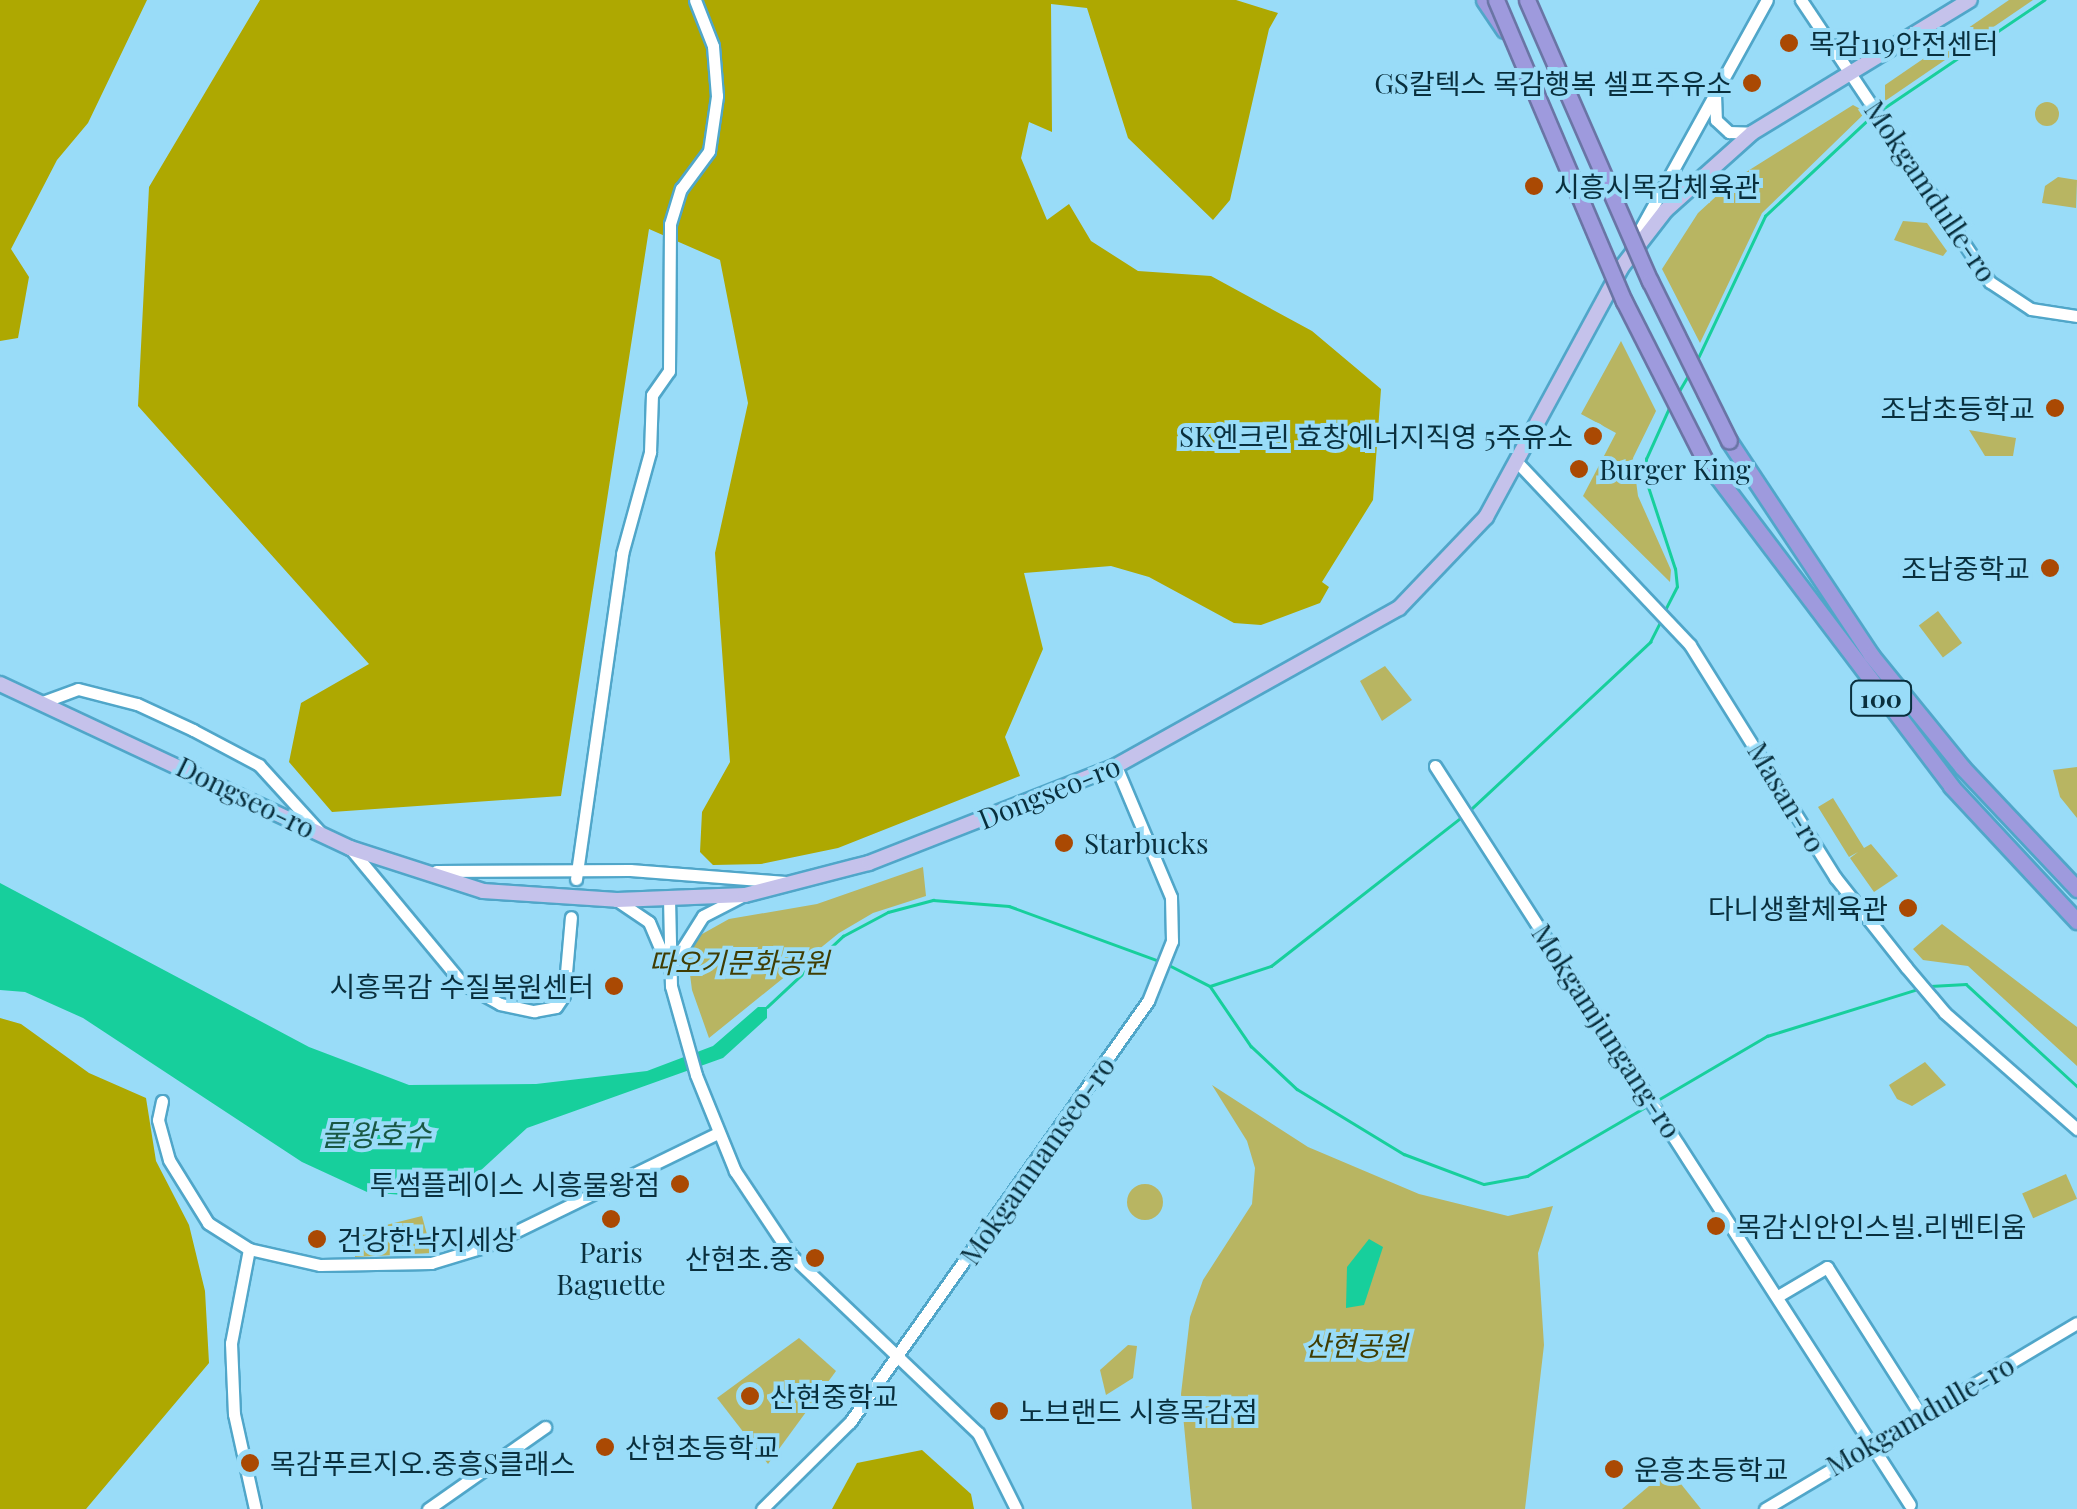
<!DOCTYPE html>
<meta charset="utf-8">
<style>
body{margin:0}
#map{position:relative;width:2077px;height:1509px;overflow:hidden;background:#99dcf8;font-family:"Playfair Display","Noto Sans KR",serif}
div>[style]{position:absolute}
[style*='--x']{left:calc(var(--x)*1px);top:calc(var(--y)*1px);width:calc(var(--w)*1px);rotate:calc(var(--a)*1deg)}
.green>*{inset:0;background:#b8b562;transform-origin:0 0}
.round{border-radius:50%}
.forest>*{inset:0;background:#aea801}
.water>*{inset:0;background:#17cf9c}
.stream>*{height:2.5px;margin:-1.25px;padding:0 1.25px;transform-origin:1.25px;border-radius:1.25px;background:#17cf9c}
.roads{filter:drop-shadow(2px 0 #50a6c9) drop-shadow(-2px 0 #50a6c9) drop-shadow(0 2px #50a6c9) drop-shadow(0 -2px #50a6c9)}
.minor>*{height:11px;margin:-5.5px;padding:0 5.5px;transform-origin:5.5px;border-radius:5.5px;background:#fff}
.major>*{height:14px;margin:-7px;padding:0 7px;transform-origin:7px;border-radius:7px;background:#c5c2eb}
.highway>*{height:15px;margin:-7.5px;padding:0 7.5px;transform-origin:7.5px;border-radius:7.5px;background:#9e9add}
.bridges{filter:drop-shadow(2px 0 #6a75a5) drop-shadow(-2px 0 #6a75a5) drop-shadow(0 2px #6a75a5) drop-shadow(0 -2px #6a75a5)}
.highway-bridge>*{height:15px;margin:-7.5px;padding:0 7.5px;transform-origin:7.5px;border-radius:7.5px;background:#9e9add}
.dots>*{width:28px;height:28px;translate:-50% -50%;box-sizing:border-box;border:5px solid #99dcf8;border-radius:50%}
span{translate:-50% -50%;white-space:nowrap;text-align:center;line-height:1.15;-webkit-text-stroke:8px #99dcf8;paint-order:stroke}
.shield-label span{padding:2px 8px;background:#99dcf8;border:2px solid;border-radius:8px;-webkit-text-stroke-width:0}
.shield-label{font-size:25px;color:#092f3d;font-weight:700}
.poi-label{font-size:28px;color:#092f3d}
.left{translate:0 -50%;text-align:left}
.right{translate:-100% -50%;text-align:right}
.street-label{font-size:28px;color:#092f3d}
.park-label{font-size:28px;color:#403d03;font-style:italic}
.water-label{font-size:30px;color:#195843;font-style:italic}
</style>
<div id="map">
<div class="green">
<i style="clip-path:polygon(2009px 0,2033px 0,1885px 101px,1885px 85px)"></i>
<i class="round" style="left:2035px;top:102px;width:24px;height:24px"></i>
<i style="clip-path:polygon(1853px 105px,1866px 112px,1762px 213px,1700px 343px,1662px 269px,1698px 213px,1735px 179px)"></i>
<i style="clip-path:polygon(2058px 177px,2077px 180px,2076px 208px,2042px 203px,2045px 186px)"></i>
<i style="clip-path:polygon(1903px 221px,1927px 223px,1947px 251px,1943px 256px,1894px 240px)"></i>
<i style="clip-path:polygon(1621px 341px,1656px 411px,1633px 458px,1638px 496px,1671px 570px,1670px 582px,1583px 496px,1616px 433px,1581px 414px)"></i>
<i style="clip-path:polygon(1969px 430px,2016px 438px,2013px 456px,1985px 456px)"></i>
<i style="left:1938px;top:611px;width:40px;height:24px;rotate:53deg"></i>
<i style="clip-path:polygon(1385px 666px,1412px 700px,1382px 721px,1360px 681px)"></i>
<i style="clip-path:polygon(2077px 767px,2077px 818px,2060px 797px,2053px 770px)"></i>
<i style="clip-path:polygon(1833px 798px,1864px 848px,1871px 844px,1898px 876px,1874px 892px,1850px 858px,1858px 852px,1849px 857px,1818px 807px)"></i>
<i style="clip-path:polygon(923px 867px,926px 896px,873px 913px,839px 933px,709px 1038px,692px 990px,688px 959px,695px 938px,729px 919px,817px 904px)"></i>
<i style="clip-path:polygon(1942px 924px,2077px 1027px,2077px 1066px,1968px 966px,1923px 960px,1913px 949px)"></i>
<i style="clip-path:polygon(1925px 1062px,1946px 1085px,1912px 1106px,1897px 1099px,1889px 1085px)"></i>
<i style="clip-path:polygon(1212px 1085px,1308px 1147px,1419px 1194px,1508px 1216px,1553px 1206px,1538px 1253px,1544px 1345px,1525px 1509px,1192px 1509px,1181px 1394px,1190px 1317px,1203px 1280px,1252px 1204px,1255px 1168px,1247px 1141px)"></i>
<i style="left:2066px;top:1174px;width:27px;height:48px;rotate:66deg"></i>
<i class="round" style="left:1127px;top:1184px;width:36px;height:36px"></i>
<i style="clip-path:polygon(422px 1216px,432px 1253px,355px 1257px,354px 1225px,374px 1228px)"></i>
<i style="clip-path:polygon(799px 1338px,836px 1371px,768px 1464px,717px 1398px)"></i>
<i style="clip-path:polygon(1128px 1345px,1137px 1346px,1133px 1378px,1106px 1395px,1100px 1370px)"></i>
<i style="clip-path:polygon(1669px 1469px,1701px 1509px,1622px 1509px)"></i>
</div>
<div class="forest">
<i style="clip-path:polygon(0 0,147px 0,88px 123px,57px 160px,11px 249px,29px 277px,18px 338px,0 341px)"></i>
<i style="clip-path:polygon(260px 0,1236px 0,1278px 13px,1269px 29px,1230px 200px,1213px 220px,1128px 138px,1087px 8px,1051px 4px,1052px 132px,1029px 122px,1021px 158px,1047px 220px,1069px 204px,1091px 241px,1138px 271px,1211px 276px,1312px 331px,1381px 389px,1373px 500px,1322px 582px,1329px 587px,1320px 603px,1261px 625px,1234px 623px,1149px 577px,1111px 566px,1024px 573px,1043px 649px,1005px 737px,1020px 776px,838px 848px,761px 864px,713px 865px,700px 852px,702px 812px,730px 762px,715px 553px,748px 403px,720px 260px,649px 229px,561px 796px,332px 812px,289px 762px,301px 703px,369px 664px,138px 406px,149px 187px)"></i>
<i style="clip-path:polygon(0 1018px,21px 1024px,89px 1073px,146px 1098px,156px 1161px,189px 1225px,205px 1291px,209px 1363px,86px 1509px,0 1509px)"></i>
<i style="clip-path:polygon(922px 1450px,971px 1494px,974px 1509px,832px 1509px,857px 1463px)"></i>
</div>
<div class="water">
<i style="clip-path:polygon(0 883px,309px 1047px,409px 1085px,536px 1084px,647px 1071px,713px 1046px,758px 1007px,767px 1007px,767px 1018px,723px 1058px,527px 1128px,479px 1172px,414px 1196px,367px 1192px,302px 1162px,83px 1018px,25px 992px,0 990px)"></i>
<i style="clip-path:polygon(1369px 1239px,1383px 1247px,1364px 1305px,1346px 1308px,1347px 1267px)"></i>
</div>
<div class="stream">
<i style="--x:1881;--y:110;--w:197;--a:-34"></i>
<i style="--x:1698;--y:358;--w:157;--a:-64.7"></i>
<i style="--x:1765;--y:216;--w:149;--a:-43.1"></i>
<i style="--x:1678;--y:393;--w:22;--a:-60"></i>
<i style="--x:1664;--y:612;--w:28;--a:-63"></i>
<i style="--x:1677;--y:587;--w:18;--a:-96"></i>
<i style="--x:1675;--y:569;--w:93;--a:-108.2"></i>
<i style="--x:1646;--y:481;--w:22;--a:-90"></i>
<i style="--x:1646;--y:459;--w:56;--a:-65.7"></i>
<i style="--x:1469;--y:811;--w:248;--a:-43"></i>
<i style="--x:1650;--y:642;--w:25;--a:-63"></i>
<i style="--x:1167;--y:964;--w:48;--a:27.1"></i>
<i style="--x:1210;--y:986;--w:64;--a:-18.2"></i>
<i style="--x:1271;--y:966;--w:244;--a:-38"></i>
<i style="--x:1210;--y:986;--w:73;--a:55.7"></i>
<i style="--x:1251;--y:1046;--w:63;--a:43.1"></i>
<i style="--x:1297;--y:1089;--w:125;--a:31.3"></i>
<i style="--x:1404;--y:1154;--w:85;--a:20.6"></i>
<i style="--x:1484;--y:1184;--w:44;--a:-10.5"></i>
<i style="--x:1527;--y:1176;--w:141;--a:-30.2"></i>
<i style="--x:1930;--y:986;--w:36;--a:-3"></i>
<i style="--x:1966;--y:984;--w:151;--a:42.6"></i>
<i style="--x:767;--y:1007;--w:104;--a:-43.1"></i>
<i style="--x:843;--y:936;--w:51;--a:-28.1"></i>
<i style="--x:888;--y:912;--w:47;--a:-14.9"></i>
<i style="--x:933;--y:900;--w:76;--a:4.5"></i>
<i style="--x:1009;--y:906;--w:160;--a:20.1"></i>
<i style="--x:1656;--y:1101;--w:129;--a:-30.4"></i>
<i style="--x:1767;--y:1036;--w:158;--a:-17.3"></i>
</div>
<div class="roads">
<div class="minor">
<i style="--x:1801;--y:0;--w:339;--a:56.2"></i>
<i style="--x:1990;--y:282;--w:49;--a:33.4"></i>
<i style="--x:2031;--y:309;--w:47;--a:8.7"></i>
<i style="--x:1715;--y:94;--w:26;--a:88"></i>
<i style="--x:1716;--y:120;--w:18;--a:43"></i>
<i style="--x:1729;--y:132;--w:23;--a:2"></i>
<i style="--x:1631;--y:246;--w:281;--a:-61.1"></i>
<i style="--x:1517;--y:462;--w:252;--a:46.6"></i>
<i style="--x:1690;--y:645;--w:274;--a:58"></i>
<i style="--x:1835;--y:877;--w:115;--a:51.7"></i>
<i style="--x:1906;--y:967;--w:60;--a:49.7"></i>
<i style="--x:1945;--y:1013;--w:176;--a:41.3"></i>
<i style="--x:40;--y:703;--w:40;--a:-20.2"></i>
<i style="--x:78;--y:689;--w:61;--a:14.3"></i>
<i style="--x:137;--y:704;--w:62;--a:24.9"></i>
<i style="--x:193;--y:730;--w:75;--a:27.9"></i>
<i style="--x:259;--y:765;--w:89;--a:47.7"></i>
<i style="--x:1435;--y:766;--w:878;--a:57.27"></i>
<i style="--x:350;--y:848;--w:175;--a:50.3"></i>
<i style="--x:462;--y:983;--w:43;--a:28.9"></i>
<i style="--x:500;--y:1004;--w:35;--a:12"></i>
<i style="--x:534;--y:1011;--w:22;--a:-10"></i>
<i style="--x:556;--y:1007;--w:14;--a:-56"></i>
<i style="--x:564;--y:995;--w:78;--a:-84.9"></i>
<i style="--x:436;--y:871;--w:194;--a:-0.3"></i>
<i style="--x:630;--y:870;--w:156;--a:4.4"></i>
<i style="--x:576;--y:879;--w:328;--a:-81.9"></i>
<i style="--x:622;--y:554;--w:106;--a:-74.6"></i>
<i style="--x:650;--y:452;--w:57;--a:-88"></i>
<i style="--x:652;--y:395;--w:29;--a:-55"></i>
<i style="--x:669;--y:371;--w:147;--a:-89.6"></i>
<i style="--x:670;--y:224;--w:37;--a:-73"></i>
<i style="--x:681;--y:189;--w:47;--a:-53.6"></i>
<i style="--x:709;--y:151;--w:56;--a:-81.7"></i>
<i style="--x:717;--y:96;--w:50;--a:-94.6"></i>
<i style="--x:713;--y:46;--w:49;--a:-111.4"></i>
<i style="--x:669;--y:898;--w:88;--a:88.7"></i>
<i style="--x:671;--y:986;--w:92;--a:74.3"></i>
<i style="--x:696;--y:1075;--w:104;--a:67.9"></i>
<i style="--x:735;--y:1171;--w:101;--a:56.3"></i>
<i style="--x:791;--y:1255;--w:258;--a:43.6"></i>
<i style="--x:978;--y:1433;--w:85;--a:63.4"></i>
<i style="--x:618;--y:901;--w:37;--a:34"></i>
<i style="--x:649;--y:922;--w:43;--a:67"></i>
<i style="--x:674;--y:962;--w:54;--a:-57.8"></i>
<i style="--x:703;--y:916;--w:42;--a:-27.2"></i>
<i style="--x:162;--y:1101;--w:19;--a:102"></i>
<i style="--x:158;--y:1120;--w:41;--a:74.6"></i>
<i style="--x:169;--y:1160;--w:74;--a:58.2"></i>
<i style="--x:208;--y:1223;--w:49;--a:32.4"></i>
<i style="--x:249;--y:1249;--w:73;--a:12.7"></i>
<i style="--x:320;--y:1265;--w:111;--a:-1"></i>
<i style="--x:431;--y:1263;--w:55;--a:-16.8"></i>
<i style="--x:484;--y:1247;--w:260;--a:-26"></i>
<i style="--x:249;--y:1249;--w:96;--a:100.8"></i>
<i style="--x:231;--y:1343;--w:71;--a:87.6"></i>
<i style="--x:234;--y:1414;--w:97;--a:77.5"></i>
<i style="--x:1778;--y:1296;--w:57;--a:-30.6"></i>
<i style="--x:1827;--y:1267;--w:172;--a:57.6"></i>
<i style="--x:428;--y:1509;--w:143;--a:-35"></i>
<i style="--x:762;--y:1509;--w:124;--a:-44.7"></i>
<i style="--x:850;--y:1422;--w:516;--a:-54.71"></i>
<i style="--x:1148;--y:1001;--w:65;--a:-68.2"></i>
<i style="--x:1172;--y:941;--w:44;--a:-91.3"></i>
<i style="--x:1171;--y:897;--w:142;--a:-112.8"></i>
<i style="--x:1765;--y:1509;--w:363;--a:-30.8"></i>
</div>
<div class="major">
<i style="--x:0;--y:684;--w:387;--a:25.1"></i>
<i style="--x:350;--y:848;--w:140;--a:17.9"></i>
<i style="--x:483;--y:891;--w:134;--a:3.8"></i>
<i style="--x:617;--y:900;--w:128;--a:-2.2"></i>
<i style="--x:745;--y:895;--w:128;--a:-14.5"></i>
<i style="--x:869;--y:863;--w:265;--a:-21.4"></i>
<i style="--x:1116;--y:766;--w:324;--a:-29.2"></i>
<i style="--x:1399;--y:608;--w:126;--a:-46.3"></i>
<i style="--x:1486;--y:517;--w:283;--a:-61.5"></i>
<i style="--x:1621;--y:268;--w:73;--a:-52.2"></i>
<i style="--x:1666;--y:210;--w:115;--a:-41.8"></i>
<i style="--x:1752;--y:133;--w:255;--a:-31.4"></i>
</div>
<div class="highway">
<i style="--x:1484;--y:0;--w:36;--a:56"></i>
<i style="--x:1729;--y:441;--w:257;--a:56.4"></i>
<i style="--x:1871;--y:655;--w:144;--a:50.9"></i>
<i style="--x:1962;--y:767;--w:168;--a:46.7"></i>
<i style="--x:1704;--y:459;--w:410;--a:52.9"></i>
<i style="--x:1951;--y:786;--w:185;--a:47"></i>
</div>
</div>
<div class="bridges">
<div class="highway-bridge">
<i style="--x:1496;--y:0;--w:327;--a:67"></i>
<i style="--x:1624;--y:301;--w:177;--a:63.1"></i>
<i style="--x:1527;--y:0;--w:307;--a:66.4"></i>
<i style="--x:1650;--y:281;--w:178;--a:63.7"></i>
</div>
</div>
<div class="dots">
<i style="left:1789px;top:43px;background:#aa4903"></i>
<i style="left:1752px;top:83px;background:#aa4903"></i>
<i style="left:1534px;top:186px;background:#aa4903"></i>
<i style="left:2055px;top:408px;background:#aa4903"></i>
<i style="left:1593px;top:436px;background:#aa4903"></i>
<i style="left:1579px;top:469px;background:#aa4903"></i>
<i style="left:2050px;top:568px;background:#aa4903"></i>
<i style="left:1064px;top:843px;background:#aa4903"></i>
<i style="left:1908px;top:908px;background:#aa4903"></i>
<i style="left:614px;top:986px;background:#aa4903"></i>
<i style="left:680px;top:1184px;background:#aa4903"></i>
<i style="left:611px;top:1219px;background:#aa4903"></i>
<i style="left:1716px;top:1226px;background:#aa4903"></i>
<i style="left:317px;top:1239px;background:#aa4903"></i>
<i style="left:815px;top:1258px;background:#aa4903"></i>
<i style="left:750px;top:1396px;background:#aa4903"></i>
<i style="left:999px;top:1411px;background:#aa4903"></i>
<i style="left:605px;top:1447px;background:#aa4903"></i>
<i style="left:250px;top:1463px;background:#aa4903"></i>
<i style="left:1614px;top:1469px;background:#aa4903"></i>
</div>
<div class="shield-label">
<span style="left:1881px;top:698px">100</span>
</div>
<div class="poi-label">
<span class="left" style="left:1809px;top:43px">목감119안전센터</span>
<span class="right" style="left:1732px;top:83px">GS칼텍스 목감행복 셀프주유소</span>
<span class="left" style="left:1554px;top:186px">시흥시목감체육관</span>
<span class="right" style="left:2035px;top:408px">조남초등학교</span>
<span class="right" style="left:1573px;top:436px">SK엔크린 효창에너지직영 5주유소</span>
<span class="left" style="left:1599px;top:469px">Burger King</span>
<span class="right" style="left:2030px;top:568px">조남중학교</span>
<span class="left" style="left:1084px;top:843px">Starbucks</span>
<span class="right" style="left:1888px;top:908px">다니생활체육관</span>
<span class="right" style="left:594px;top:986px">시흥목감 수질복원센터</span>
<span class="right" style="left:660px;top:1184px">투썸플레이스 시흥물왕점</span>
<span class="left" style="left:1736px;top:1226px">목감신안인스빌.리벤티움</span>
<span class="left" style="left:337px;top:1239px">건강한낙지세상</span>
<span style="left:611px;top:1268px">Paris<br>Baguette</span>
<span class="right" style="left:795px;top:1258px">산현초.중</span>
<span class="left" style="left:770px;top:1396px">산현중학교</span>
<span class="left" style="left:1019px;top:1411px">노브랜드 시흥목감점</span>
<span class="left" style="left:625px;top:1447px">산현초등학교</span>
<span class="left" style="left:270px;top:1463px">목감푸르지오.중흥S클래스</span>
<span class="left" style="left:1634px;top:1469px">운흥초등학교</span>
</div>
<div class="street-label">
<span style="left:1931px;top:191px;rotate:56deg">Mokgamdulle-ro</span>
<span style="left:1049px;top:792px;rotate:-22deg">Dongseo-ro</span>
<span style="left:246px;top:797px;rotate:26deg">Dongseo-ro</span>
<span style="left:1787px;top:797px;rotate:59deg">Masan-ro</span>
<span style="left:1607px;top:1031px;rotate:57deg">Mokgamjungang-ro</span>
<span style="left:1037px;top:1160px;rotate:-55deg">Mokgamnamseo-ro</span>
<span style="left:1920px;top:1415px;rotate:-30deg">Mokgamdulle-ro</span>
</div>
<div class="park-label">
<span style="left:739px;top:962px">따오기문화공원</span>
<span style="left:1356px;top:1345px">산현공원</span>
</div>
<div class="water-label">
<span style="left:376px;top:1134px">물왕호수</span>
</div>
</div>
